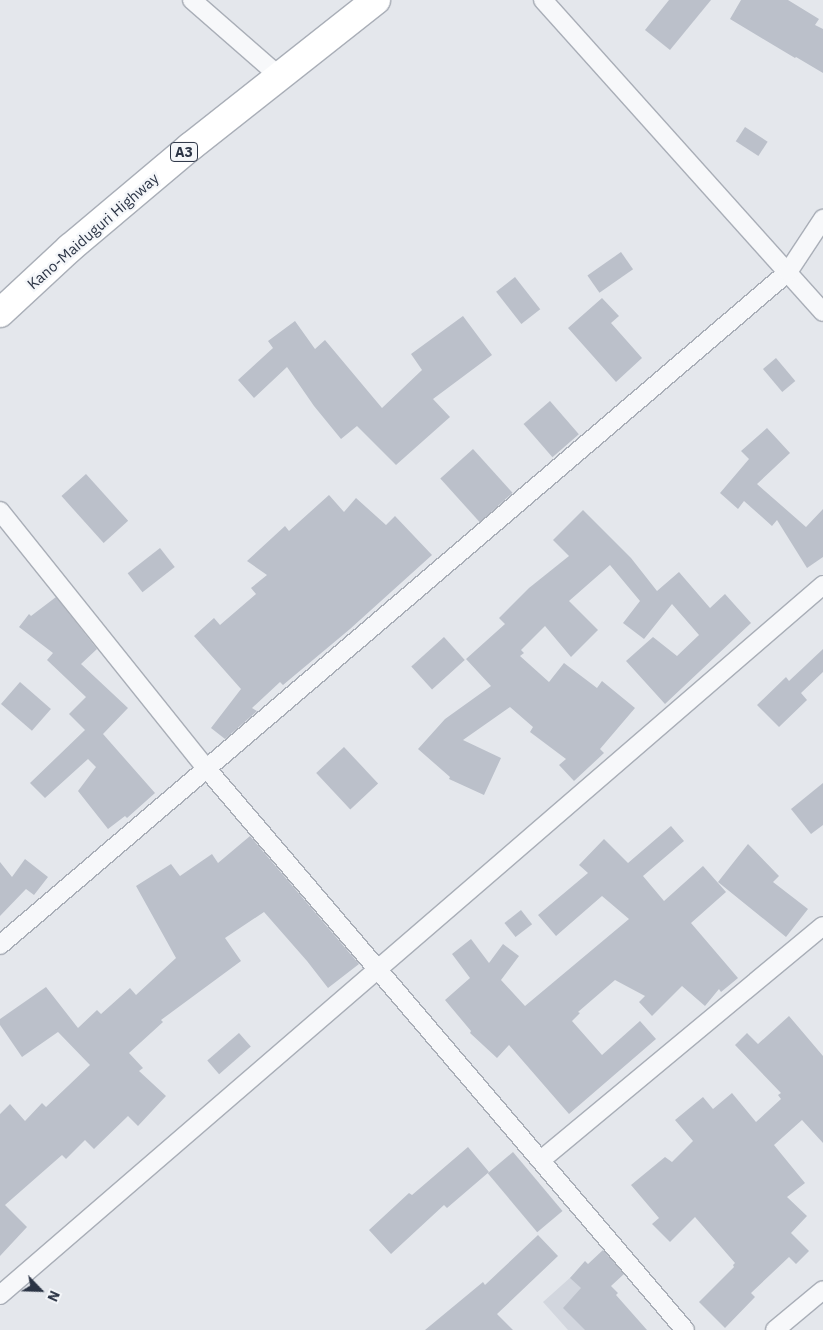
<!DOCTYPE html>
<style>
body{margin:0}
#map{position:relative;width:823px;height:1330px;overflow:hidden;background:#e4e7ec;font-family:"IBM Plex Sans",sans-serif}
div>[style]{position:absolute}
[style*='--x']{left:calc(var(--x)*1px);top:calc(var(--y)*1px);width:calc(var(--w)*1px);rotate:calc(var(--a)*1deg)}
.built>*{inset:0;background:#d2d6de}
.building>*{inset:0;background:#bbc0ca;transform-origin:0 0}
.roads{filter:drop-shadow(1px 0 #a9aeb7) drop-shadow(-1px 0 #a9aeb7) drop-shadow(0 1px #a9aeb7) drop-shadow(0 -1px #a9aeb7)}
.minor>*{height:18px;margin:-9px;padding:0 9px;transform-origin:9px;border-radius:9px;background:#f7f8fa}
.trunk>*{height:28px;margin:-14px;padding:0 14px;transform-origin:14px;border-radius:14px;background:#fff}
span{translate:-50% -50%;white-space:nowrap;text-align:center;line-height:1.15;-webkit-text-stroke:4.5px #f4f6f9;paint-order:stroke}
.shield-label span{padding:1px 4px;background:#f4f6f9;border:1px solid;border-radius:4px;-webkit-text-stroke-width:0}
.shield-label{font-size:14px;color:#2b3445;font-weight:700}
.street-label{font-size:15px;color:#2b3445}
.north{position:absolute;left:15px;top:1265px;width:50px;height:50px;-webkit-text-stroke:4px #f4f6f9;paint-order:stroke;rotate:114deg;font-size:14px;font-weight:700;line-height:20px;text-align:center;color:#2b3445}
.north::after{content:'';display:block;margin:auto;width:18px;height:22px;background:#2b3445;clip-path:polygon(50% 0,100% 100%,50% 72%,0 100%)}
</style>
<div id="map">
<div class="built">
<i style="clip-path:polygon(581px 1268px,591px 1330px,568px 1330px,543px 1302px)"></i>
</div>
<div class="building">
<i style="clip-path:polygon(669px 0,711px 0,670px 50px,645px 30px)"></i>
<i style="clip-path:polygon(741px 0,788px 0,819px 19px,815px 25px,823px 29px,823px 73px,796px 57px,795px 58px,730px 19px)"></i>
<i style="left:745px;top:127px;width:27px;height:17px;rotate:33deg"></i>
<i style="left:621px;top:252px;width:21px;height:41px;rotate:55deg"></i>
<i style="left:515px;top:277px;width:41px;height:24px;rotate:52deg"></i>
<i style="clip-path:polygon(602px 298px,619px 316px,611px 323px,642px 358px,616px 382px,568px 328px)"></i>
<i style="clip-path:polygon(463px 316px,492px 355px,433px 399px,450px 417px,396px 465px,357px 426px,341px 439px,314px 406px,287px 367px,254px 398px,238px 380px,273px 348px,268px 341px,295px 321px,315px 349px,325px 340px,382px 408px,422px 370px,411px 354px)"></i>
<i style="left:776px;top:358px;width:30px;height:17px;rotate:50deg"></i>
<i style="left:550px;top:401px;width:44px;height:35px;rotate:49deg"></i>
<i style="clip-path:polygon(767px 428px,790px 453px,757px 484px,806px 527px,823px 509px,823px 557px,807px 568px,777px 520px,772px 526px,744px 501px,738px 509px,720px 493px,749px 459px,741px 451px)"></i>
<i style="left:473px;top:449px;width:59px;height:44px;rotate:48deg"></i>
<i style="left:86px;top:474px;width:63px;height:33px;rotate:48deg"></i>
<i style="clip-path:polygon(329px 495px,344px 512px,356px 498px,386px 525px,395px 516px,432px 555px,350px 629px,283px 685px,280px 682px,252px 708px,257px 711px,225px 739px,211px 728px,241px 689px,194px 636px,214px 618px,220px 625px,256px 594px,251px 588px,267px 575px,247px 561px,285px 526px,289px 531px)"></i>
<i style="clip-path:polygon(583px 510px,631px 558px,657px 591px,679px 572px,710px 608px,725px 594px,751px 623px,665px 704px,626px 661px,653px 637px,677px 656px,699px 635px,672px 604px,644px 639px,623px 623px,640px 601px,610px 565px,569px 601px,598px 630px,571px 657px,545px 626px,521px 650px,524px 653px,520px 656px,549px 682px,564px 663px,597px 688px,602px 681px,635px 708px,600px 749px,604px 753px,574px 781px,559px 765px,566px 759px,530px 732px,533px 727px,510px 707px,463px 740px,501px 758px,484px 795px,449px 779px,450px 777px,418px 749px,445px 719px,491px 686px,466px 659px,505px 624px,499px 618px,529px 588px,569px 556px,553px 540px)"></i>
<i style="left:160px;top:548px;width:24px;height:41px;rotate:52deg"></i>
<i style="clip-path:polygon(56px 597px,97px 649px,81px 664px,128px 708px,103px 734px,155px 793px,127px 818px,125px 816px,108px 829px,78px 791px,96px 767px,88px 759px,45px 798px,30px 783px,85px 730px,69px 714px,86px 697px,47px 660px,53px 653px,19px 627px,29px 614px,31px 616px)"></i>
<i style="left:444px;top:637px;width:31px;height:44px;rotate:48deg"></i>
<i style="clip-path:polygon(823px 649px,823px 672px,801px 693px,807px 700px,779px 727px,757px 705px,786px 677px,789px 681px)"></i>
<i style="left:20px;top:682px;width:41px;height:29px;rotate:41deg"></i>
<i style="left:344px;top:747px;width:50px;height:38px;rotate:47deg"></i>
<i style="clip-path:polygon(823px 783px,823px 825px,811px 834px,791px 809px)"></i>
<i style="clip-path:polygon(671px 826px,684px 841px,643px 876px,664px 901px,703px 866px,726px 892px,691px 923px,738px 978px,721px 992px,719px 989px,705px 1006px,682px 986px,652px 1016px,639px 1002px,645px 996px,615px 980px,578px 1012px,580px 1013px,572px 1021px,602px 1055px,640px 1021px,656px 1039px,569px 1114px,509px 1045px,497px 1058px,470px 1033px,471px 1031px,445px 1000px,470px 978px,452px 954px,471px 939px,489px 963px,503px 944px,519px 956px,501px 980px,525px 1006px,629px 919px,602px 896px,556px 936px,538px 915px,588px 873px,579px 865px,604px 839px,628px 863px)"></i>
<i style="clip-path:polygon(250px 836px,359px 964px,328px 988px,307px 961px,264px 912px,225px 938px,241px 961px,161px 1020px,163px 1022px,129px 1053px,143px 1068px,139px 1071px,166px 1096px,138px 1126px,128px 1116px,94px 1149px,85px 1140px,66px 1159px,62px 1155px,5px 1205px,27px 1227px,0 1256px,0 1114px,10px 1104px,25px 1121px,42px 1103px,46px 1107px,90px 1065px,58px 1032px,22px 1057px,0 1025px,0 1019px,46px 987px,78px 1028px,97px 1010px,101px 1014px,130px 988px,136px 995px,176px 958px,136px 886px,171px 864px,180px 876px,212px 854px,218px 863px)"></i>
<i style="clip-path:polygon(748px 844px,779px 876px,773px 882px,808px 909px,786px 937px,718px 882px)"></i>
<i style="clip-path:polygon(25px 859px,48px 877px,34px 895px,26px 889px,0 916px,0 862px,12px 877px)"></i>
<i style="left:521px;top:910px;width:18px;height:21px;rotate:52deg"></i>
<i style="clip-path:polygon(789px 1016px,823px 1056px,823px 1143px,802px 1120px,774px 1145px,805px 1183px,787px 1197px,807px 1216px,791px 1233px,809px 1251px,796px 1264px,789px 1257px,751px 1293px,755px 1297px,725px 1328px,699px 1302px,734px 1267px,733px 1265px,735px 1263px,695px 1217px,670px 1242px,652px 1224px,659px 1218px,631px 1185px,665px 1157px,672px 1162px,693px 1141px,675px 1120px,703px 1097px,713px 1109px,732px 1093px,756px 1122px,781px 1099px,778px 1095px,781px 1093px,735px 1045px,747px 1033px,758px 1044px)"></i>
<i style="left:239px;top:1033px;width:18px;height:42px;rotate:49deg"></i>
<i style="clip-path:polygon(468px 1147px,489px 1172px,447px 1208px,444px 1205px,391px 1254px,369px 1230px,409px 1193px,412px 1195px)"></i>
<i style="left:513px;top:1152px;width:77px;height:33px;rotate:50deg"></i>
<i style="clip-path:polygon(538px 1235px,558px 1256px,497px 1314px,513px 1330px,425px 1330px,483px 1282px,485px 1285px)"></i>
<i style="clip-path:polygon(603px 1250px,624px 1274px,611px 1286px,618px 1293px,616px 1295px,647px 1330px,585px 1330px,563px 1308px,581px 1288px,570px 1278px,585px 1261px,588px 1264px)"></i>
</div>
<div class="roads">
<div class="minor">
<i style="--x:192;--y:0;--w:116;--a:41.1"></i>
<i style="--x:543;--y:0;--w:419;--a:48.1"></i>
<i style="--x:0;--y:511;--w:331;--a:51.3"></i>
<i style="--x:207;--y:769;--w:737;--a:49.57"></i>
<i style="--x:0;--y:945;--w:1036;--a:-40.5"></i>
<i style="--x:788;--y:272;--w:64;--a:-56.6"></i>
<i style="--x:541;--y:1160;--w:366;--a:-39.7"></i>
<i style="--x:0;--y:1295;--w:1087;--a:-40.78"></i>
<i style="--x:775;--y:1330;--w:62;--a:-39.8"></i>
</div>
<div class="trunk">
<i style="--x:0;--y:313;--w:96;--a:-42.9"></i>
<i style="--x:70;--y:248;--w:157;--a:-40.1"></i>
<i style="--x:190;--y:147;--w:237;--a:-38.3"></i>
</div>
</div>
<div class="shield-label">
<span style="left:184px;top:152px">A3</span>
</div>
<div class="street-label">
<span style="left:93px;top:231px;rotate:-41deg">Kano-Maiduguri Highway</span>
</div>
<div class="north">N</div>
</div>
